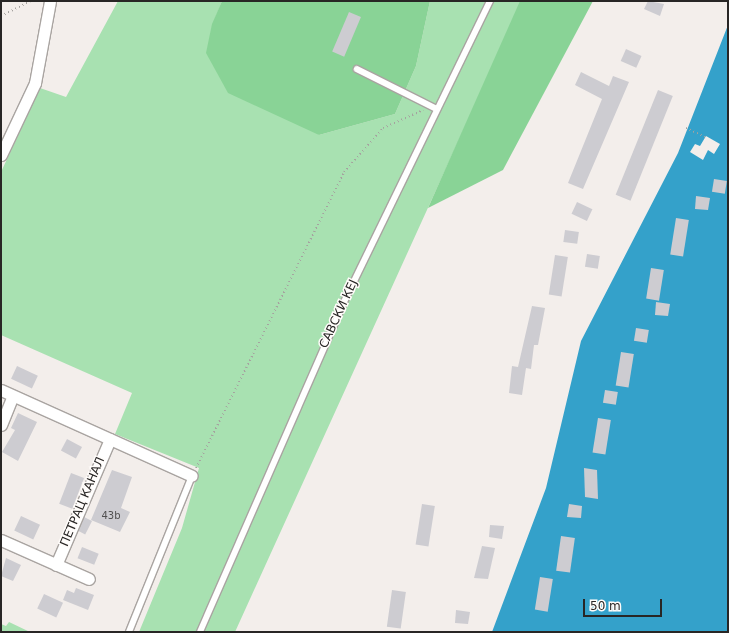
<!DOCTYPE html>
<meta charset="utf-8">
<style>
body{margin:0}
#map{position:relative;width:729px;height:633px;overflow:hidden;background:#f3eeeb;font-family:"DejaVu Sans",sans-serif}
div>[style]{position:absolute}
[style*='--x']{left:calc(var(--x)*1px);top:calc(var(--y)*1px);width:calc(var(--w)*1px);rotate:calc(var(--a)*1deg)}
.green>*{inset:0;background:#a8e1b1}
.forest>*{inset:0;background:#89d396}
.water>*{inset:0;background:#34a1ca}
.pier>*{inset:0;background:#f3eeeb}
.building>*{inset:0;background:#cdccd1;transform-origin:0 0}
.path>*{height:2px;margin-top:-1px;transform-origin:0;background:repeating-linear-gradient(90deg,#a5a29f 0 1px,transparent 0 4px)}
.roads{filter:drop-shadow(1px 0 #a9a4a1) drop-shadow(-1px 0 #a9a4a1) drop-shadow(0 1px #a9a4a1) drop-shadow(0 -1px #a9a4a1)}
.lane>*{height:5.5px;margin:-2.75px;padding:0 2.75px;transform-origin:2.75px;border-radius:2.75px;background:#fff}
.street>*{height:11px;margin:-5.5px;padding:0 5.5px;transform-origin:5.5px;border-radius:5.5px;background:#fff}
span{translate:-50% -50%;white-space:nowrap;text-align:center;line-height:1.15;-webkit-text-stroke:3px #fffcfa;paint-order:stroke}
.number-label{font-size:10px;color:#515050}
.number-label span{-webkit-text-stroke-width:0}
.street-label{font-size:12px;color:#282625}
.frame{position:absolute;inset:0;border:2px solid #282625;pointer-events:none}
.scale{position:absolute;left:583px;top:599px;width:79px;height:18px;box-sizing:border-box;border:2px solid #282625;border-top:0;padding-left:5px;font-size:12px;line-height:14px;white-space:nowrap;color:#282625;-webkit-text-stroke:3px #fffcfa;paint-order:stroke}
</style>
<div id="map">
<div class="green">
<i style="clip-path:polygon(118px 1px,222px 1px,214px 21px,319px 135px,395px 114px,416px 66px,430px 1px,522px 1px,235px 632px,139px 632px,182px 528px,199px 468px,115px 434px,132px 393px,1px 335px,1px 172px,40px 88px,66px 97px)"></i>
<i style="clip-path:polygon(9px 622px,30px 632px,1px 632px,1px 624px,6px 626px)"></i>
</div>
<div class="forest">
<i style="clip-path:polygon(222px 1px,430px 1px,416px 66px,395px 114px,319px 135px,228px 93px,206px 53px,212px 24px)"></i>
<i style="clip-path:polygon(520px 1px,593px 1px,503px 170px,428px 208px)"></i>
</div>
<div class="water">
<i style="clip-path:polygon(728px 25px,728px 632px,492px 632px,546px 488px,581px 341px,678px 153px)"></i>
</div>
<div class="pier">
<i style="clip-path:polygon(706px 136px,720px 144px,714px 154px,708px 150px,703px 160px,690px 152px,695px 144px,700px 146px)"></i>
</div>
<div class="building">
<i style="clip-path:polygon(648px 1px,664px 4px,660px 16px,644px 9px)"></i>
<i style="left:349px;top:12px;width:13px;height:43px;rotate:23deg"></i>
<i style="left:626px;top:49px;width:17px;height:13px;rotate:24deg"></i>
<i style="clip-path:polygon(581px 72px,609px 86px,613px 76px,629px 82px,583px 189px,568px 183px,602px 99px,575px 85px)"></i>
<i style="left:658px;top:90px;width:16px;height:113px;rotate:22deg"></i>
<i style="left:714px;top:179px;width:13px;height:13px;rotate:9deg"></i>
<i style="clip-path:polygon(696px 196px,710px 198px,708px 210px,695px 209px)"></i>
<i style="left:577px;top:202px;width:17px;height:13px;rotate:25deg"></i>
<i style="left:676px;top:218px;width:13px;height:37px;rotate:9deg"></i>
<i style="left:565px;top:230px;width:14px;height:12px;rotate:8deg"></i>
<i style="left:587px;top:254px;width:13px;height:13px;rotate:9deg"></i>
<i style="left:555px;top:255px;width:13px;height:40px;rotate:9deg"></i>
<i style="left:651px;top:268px;width:13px;height:31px;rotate:9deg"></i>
<i style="clip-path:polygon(656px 302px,670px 304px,668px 316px,655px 315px)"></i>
<i style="clip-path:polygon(532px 306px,545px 308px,538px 345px,534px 345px,531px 369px,526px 368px,522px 395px,509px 393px,512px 366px,518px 367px)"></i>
<i style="left:636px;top:328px;width:13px;height:13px;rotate:9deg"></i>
<i style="left:621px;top:352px;width:13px;height:34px;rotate:9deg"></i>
<i style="left:17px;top:366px;width:23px;height:14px;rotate:25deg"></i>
<i style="left:605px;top:390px;width:13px;height:13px;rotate:9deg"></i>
<i style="clip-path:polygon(18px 413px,37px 422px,18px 461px,2px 452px,15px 430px,11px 428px)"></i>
<i style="left:598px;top:418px;width:13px;height:35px;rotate:9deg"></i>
<i style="left:67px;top:439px;width:17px;height:13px;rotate:28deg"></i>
<i style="clip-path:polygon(584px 468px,597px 470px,598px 499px,585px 497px)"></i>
<i style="clip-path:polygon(112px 470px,132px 477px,121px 508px,130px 512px,120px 532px,91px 520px)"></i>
<i style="left:71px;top:473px;width:14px;height:33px;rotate:21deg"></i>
<i style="left:422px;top:504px;width:13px;height:41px;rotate:9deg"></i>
<i style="clip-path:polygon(569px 504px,582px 506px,581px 518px,567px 517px)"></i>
<i style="left:21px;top:516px;width:21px;height:16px;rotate:25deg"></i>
<i style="left:84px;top:517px;width:9px;height:15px;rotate:27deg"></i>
<i style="clip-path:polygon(490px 525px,504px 526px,502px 539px,489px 537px)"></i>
<i style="left:561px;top:536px;width:14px;height:35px;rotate:8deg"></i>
<i style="clip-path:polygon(482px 546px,495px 548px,488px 579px,474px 578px)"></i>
<i style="left:82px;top:547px;width:18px;height:12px;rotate:22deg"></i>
<i style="clip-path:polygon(6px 558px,21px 565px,13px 581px,1px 576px)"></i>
<i style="left:540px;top:577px;width:13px;height:33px;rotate:9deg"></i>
<i style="clip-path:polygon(76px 588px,94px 595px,88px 610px,63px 600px,67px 590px,74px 593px)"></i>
<i style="left:392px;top:590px;width:14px;height:37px;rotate:8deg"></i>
<i style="left:44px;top:594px;width:21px;height:16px;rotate:25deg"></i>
<i style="clip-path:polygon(456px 610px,470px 612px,468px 624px,455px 623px)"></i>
</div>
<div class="path">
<i style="--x:1;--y:16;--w:33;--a:-27"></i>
<i style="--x:686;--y:128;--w:21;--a:25"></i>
<i style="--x:196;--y:468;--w:331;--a:-63.4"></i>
<i style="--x:344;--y:172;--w:59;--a:-48.4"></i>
<i style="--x:383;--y:128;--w:44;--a:-24.2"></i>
</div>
<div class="roads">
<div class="lane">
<i style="--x:357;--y:69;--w:89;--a:26.6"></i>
<i style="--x:129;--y:632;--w:168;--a:-68"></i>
<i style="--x:200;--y:632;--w:358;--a:-66.4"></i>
<i style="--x:343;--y:304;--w:337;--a:-64.1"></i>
</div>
<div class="street">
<i style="--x:1;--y:155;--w:80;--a:-64.7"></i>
<i style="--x:35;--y:83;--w:83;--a:-79.6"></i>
<i style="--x:1;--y:390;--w:209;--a:24.2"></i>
<i style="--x:1;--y:425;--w:31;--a:-68"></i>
<i style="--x:1;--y:540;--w:96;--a:23.9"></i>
<i style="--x:56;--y:565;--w:137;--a:-66.8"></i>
</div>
</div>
<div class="number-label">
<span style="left:111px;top:516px">43b</span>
</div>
<div class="street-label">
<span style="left:339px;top:314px;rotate:-65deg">САВСКИ КЕЈ</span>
<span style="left:83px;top:502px;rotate:-67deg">ПЕТРАЦ КАНАЛ</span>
</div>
<div class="frame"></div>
<div class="scale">50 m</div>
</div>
